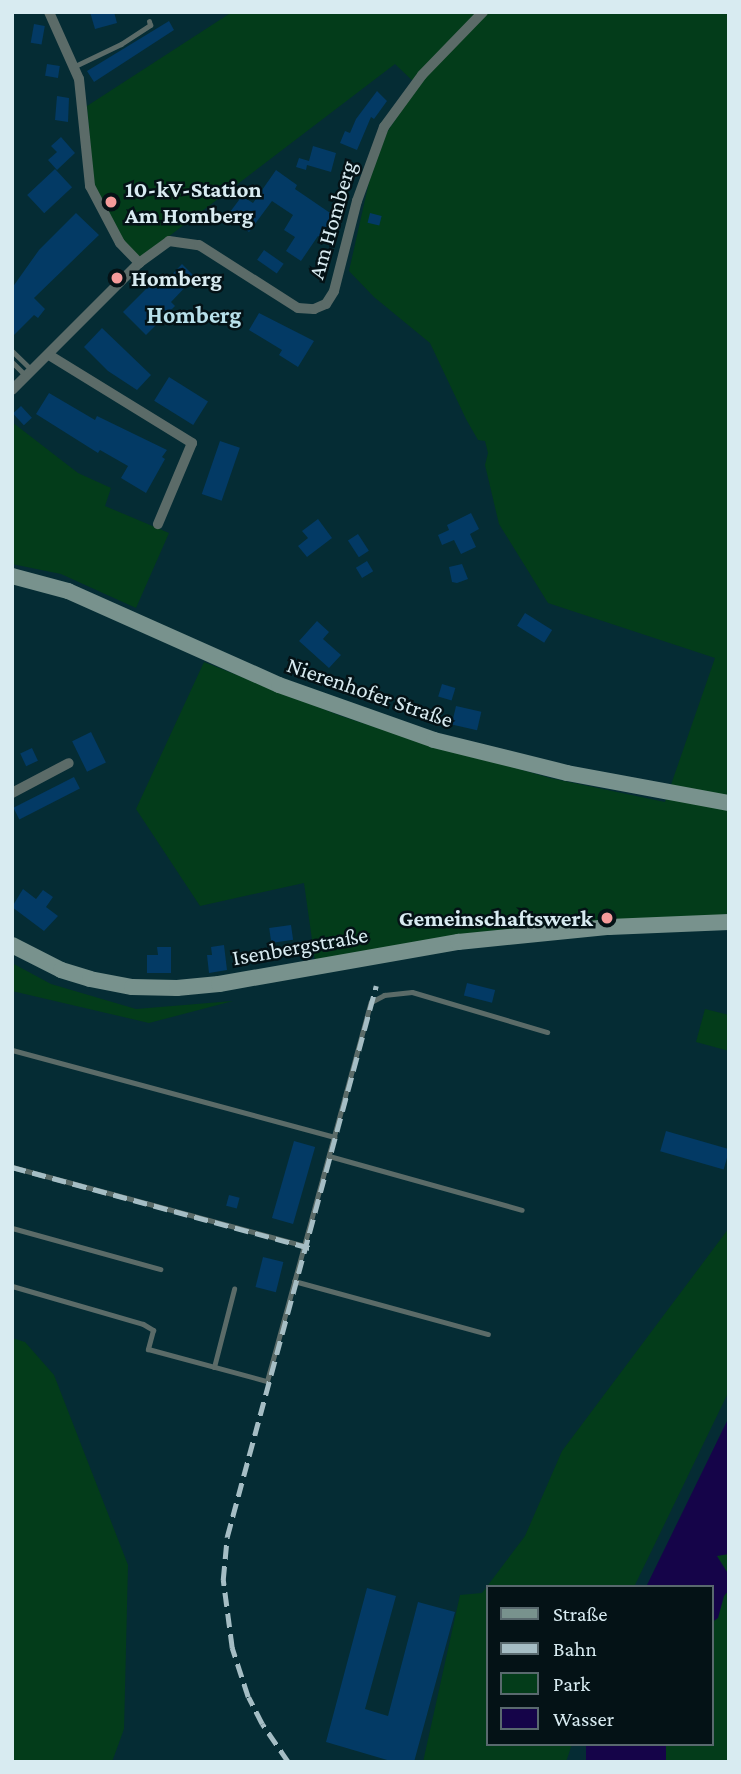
<!DOCTYPE html>
<meta charset="utf-8">
<style>
body{margin:0}
#map{position:relative;width:741px;height:1774px;overflow:hidden;background:#052c34;font-family:"Crimson Pro",serif}
div>[style]{position:absolute}
[style*='--x']{left:calc(var(--x)*1px);top:calc(var(--y)*1px);width:calc(var(--w)*1px);rotate:calc(var(--a)*1deg)}
.green>*{inset:0;background:#033c1a}
.water>*{inset:0;background:#150449;transform-origin:0 0}
.building>*{inset:0;background:#033a65;transform-origin:0 0}
.service>*{height:5px;margin:-2.5px;padding:0 2.5px;transform-origin:2.5px;border-radius:2.5px;background:#5b6b68}
.minor>*{height:10px;margin:-5px;padding:0 5px;transform-origin:5px;border-radius:5px;background:#5b6b68}
.secondary>*{height:16px;margin:-8px;padding:0 8px;transform-origin:8px;border-radius:8px;background:#78928d}
.rail>*{height:4.5px;margin-top:-2.25px;transform-origin:0;background:repeating-linear-gradient(90deg,#a5bdc4 0 14px,transparent 0 21px)}
.dots>*{width:19px;height:19px;translate:-50% -50%;box-sizing:border-box;border:4px solid #041216;border-radius:50%}
span{translate:-50% -50%;white-space:nowrap;text-align:center;line-height:1.15;-webkit-text-stroke:5px #041216;paint-order:stroke}
.poi-label{font-size:23px;color:#d8ebf1;font-weight:700}
.left{translate:0 -50%;text-align:left}
.right{translate:-100% -50%;text-align:right}
.street-label{font-size:23px;color:#d8ebf1}
.neighbourhood-label{font-size:24px;color:#b8e0ea;font-weight:700}
.frame{position:absolute;inset:0;border:14px solid #d8ebf1;pointer-events:none}
.legend{position:absolute;left:486px;top:1585px;width:228px;height:161px;box-sizing:border-box;background:#041216;border:2px solid #59696e;margin:0;padding:9px 12px;list-style:none;font-size:21px;color:#d8ebf1}
.legend li{display:flex;align-items:center;gap:14px;height:35px}
.legend b{width:35px;border:2px solid #59696e}
</style>
<div id="map">
<div class="green">
<i style="clip-path:polygon(232px 12px,729px 12px,729px 914px,315px 961px,304px 883px,200px 906px,136px 809px,204px 662px,341px 716px,384px 730px,550px 778px,665px 802px,715px 658px,548px 603px,499px 524px,485px 465px,488px 453px,485px 441px,478px 440px,466px 419px,430px 343px,374px 297px,349px 271px,369px 182px,387px 132px,418px 86px,395px 64px,134px 263px,94px 186px,87px 106px)"></i>
<i style="clip-path:polygon(12px 422px,78px 473px,111px 488px,105px 506px,169px 533px,136px 608px,61px 574px,12px 564px)"></i>
<i style="clip-path:polygon(12px 963px,51px 984px,136px 1009px,233px 1001px,149px 1023px,12px 991px)"></i>
<i style="clip-path:polygon(705px 1009px,729px 1015px,729px 1051px,696px 1042px)"></i>
<i style="clip-path:polygon(729px 1228px,729px 1391px,634px 1587px,487px 1587px,487px 1744px,572px 1744px,566px 1762px,423px 1762px,460px 1595px,482px 1593px,525px 1536px,562px 1451px)"></i>
<i style="clip-path:polygon(12px 1338px,25px 1342px,54px 1375px,128px 1565px,124px 1729px,112px 1762px,12px 1762px)"></i>
<i style="clip-path:polygon(729px 1487px,729px 1762px,630px 1762px,634px 1744px,711px 1744px,711px 1587px)"></i>
</div>
<div class="water">
<i style="clip-path:polygon(729px 1417px,729px 1554px,717px 1556px,727px 1572px,729px 1590px,724px 1596px,718px 1618px,711px 1623px,711px 1587px,646px 1587px)"></i>
<i style="left:586px;top:1744px;width:80px;height:19px"></i>
</div>
<div class="building">
<i style="clip-path:polygon(90px 12px,114px 12px,117px 23px,95px 29px)"></i>
<i style="clip-path:polygon(169px 21px,174px 30px,94px 82px,87px 71px)"></i>
<i style="left:34px;top:24px;width:11px;height:19px;rotate:10deg"></i>
<i style="left:47px;top:64px;width:13px;height:12px;rotate:9deg"></i>
<i style="clip-path:polygon(377px 91px,387px 101px,374px 119px,371px 117px,357px 150px,340px 143px,345px 131px,350px 133px,356px 119px)"></i>
<i style="clip-path:polygon(57px 96px,69px 98px,68px 122px,55px 120px)"></i>
<i style="clip-path:polygon(61px 137px,75px 153px,57px 170px,48px 160px,57px 152px,51px 146px)"></i>
<i style="clip-path:polygon(313px 146px,336px 153px,331px 172px,307px 165px,306px 170px,296px 167px,299px 158px,309px 161px)"></i>
<i style="left:55px;top:169px;width:25px;height:38px;rotate:47deg"></i>
<i style="clip-path:polygon(276px 170px,297px 185px,295px 189px,336px 217px,322px 238px,318px 236px,301px 261px,286px 251px,295px 237px,284px 230px,293px 215px,272px 201px,249px 232px,227px 216px,242px 196px,253px 203px)"></i>
<i style="clip-path:polygon(76px 213px,99px 235px,34px 298px,45px 309px,38px 318px,34px 315px,12px 337px,12px 288px,39px 250px)"></i>
<i style="left:370px;top:213px;width:12px;height:10px;rotate:14deg"></i>
<i style="left:264px;top:250px;width:24px;height:12px;rotate:35deg"></i>
<i style="clip-path:polygon(182px 264px,195px 277px,171px 302px,175px 306px,146px 335px,123px 312px,152px 283px,158px 289px)"></i>
<i style="clip-path:polygon(259px 313px,314px 341px,298px 367px,279px 355px,282px 350px,249px 330px)"></i>
<i style="clip-path:polygon(102px 328px,151px 375px,137px 390px,108px 371px,84px 347px)"></i>
<i style="left:169px;top:377px;width:46px;height:28px;rotate:32deg"></i>
<i style="clip-path:polygon(49px 393px,95px 420px,97px 416px,167px 450px,162px 457px,165px 459px,146px 493px,121px 478px,128px 466px,100px 450px,98px 453px,36px 414px)"></i>
<i style="left:21px;top:406px;width:16px;height:11px;rotate:47deg"></i>
<i style="left:220px;top:441px;width:21px;height:56px;rotate:19deg"></i>
<i style="clip-path:polygon(471px 513px,479px 529px,470px 534px,476px 547px,461px 554px,454px 540px,442px 545px,438px 535px,449px 530px,447px 525px)"></i>
<i style="clip-path:polygon(318px 519px,332px 538px,307px 557px,298px 546px,308px 538px,302px 531px)"></i>
<i style="left:358px;top:534px;width:20px;height:12px;rotate:57deg"></i>
<i style="left:367px;top:561px;width:12px;height:13px;rotate:59deg"></i>
<i style="clip-path:polygon(462px 564px,468px 579px,457px 583px,452px 582px,449px 567px)"></i>
<i style="left:525px;top:613px;width:32px;height:15px;rotate:32deg"></i>
<i style="clip-path:polygon(317px 621px,329px 632px,323px 639px,341px 655px,329px 668px,299px 641px)"></i>
<i style="left:442px;top:684px;width:14px;height:13px;rotate:17deg"></i>
<i style="left:456px;top:706px;width:26px;height:19px;rotate:13deg"></i>
<i style="left:91px;top:732px;width:34px;height:21px;rotate:64deg"></i>
<i style="left:32px;top:748px;width:14px;height:13px;rotate:65deg"></i>
<i style="left:74px;top:777px;width:13px;height:68px;rotate:63deg"></i>
<i style="clip-path:polygon(23px 889px,36px 899px,43px 890px,53px 897px,46px 907px,58px 916px,44px 931px,12px 907px)"></i>
<i style="left:291px;top:925px;width:15px;height:22px;rotate:82deg"></i>
<i style="clip-path:polygon(224px 945px,227px 970px,209px 973px,207px 955px,212px 955px,211px 947px)"></i>
<i style="clip-path:polygon(157px 947px,171px 947px,171px 973px,147px 973px,147px 955px,158px 955px)"></i>
<i style="left:467px;top:983px;width:29px;height:13px;rotate:14deg"></i>
<i style="left:666px;top:1131px;width:66px;height:21px;rotate:16deg"></i>
<i style="left:294px;top:1141px;width:22px;height:80px;rotate:16deg"></i>
<i style="left:229px;top:1195px;width:11px;height:11px;rotate:15deg"></i>
<i style="left:263px;top:1257px;width:21px;height:31px;rotate:14deg"></i>
<i style="clip-path:polygon(367px 1588px,396px 1596px,365px 1709px,388px 1716px,418px 1602px,455px 1612px,414px 1762px,394px 1762px,326px 1742px)"></i>
</div>
<div class="service">
<i style="--x:75;--y:66;--w:51;--a:-25.6"></i>
<i style="--x:121;--y:44;--w:35;--a:-33"></i>
<i style="--x:150;--y:25;--w:4;--a:-104"></i>
<i style="--x:12;--y:351;--w:28;--a:44"></i>
<i style="--x:12;--y:362;--w:20;--a:45"></i>
<i style="--x:12;--y:1050;--w:334;--a:15.1"></i>
<i style="--x:329;--y:1156;--w:200;--a:15.6"></i>
<i style="--x:12;--y:1167;--w:302;--a:15.1"></i>
<i style="--x:12;--y:1228;--w:154;--a:15.5"></i>
<i style="--x:294;--y:1281;--w:201;--a:15.3"></i>
<i style="--x:12;--y:1286;--w:136;--a:16.2"></i>
<i style="--x:143;--y:1324;--w:12;--a:31"></i>
<i style="--x:153;--y:1330;--w:20;--a:105"></i>
<i style="--x:148;--y:1349;--w:123;--a:15.1"></i>
<i style="--x:267;--y:1381;--w:393;--a:-74.7"></i>
<i style="--x:371;--y:1002;--w:15;--a:-28"></i>
<i style="--x:384;--y:995;--w:28;--a:-6"></i>
<i style="--x:412;--y:992;--w:141;--a:16.5"></i>
<i style="--x:214;--y:1367;--w:81;--a:-75.6"></i>
</div>
<div class="minor">
<i style="--x:49;--y:12;--w:73;--a:65.9"></i>
<i style="--x:79;--y:79;--w:108;--a:84.1"></i>
<i style="--x:90;--y:186;--w:64;--a:62.2"></i>
<i style="--x:120;--y:243;--w:28;--a:46"></i>
<i style="--x:49;--y:355;--w:168;--a:31.6"></i>
<i style="--x:192;--y:443;--w:88;--a:112.8"></i>
<i style="--x:12;--y:390;--w:180;--a:-45"></i>
<i style="--x:139;--y:263;--w:37;--a:-36"></i>
<i style="--x:169;--y:241;--w:30;--a:8"></i>
<i style="--x:199;--y:245;--w:117;--a:32.5"></i>
<i style="--x:298;--y:308;--w:16;--a:4"></i>
<i style="--x:314;--y:309;--w:13;--a:-23"></i>
<i style="--x:326;--y:304;--w:15;--a:-58"></i>
<i style="--x:334;--y:291;--w:93;--a:-75.7"></i>
<i style="--x:357;--y:201;--w:79;--a:-70"></i>
<i style="--x:384;--y:127;--w:64;--a:-53.8"></i>
<i style="--x:422;--y:75;--w:88;--a:-45.9"></i>
<i style="--x:12;--y:793;--w:64;--a:-27.8"></i>
</div>
<div class="secondary">
<i style="--x:12;--y:576;--w:58;--a:15"></i>
<i style="--x:68;--y:591;--w:231;--a:24"></i>
<i style="--x:279;--y:685;--w:164;--a:19.5"></i>
<i style="--x:434;--y:740;--w:137;--a:13.9"></i>
<i style="--x:567;--y:773;--w:165;--a:10.5"></i>
<i style="--x:12;--y:945;--w:55;--a:27"></i>
<i style="--x:61;--y:970;--w:30;--a:17"></i>
<i style="--x:90;--y:979;--w:43;--a:10.8"></i>
<i style="--x:132;--y:987;--w:45;--a:1.3"></i>
<i style="--x:177;--y:988;--w:42;--a:-5.4"></i>
<i style="--x:219;--y:984;--w:243;--a:-10"></i>
<i style="--x:458;--y:942;--w:152;--a:-5.7"></i>
<i style="--x:609;--y:927;--w:120;--a:-2.4"></i>
</div>
<div class="rail">
<i style="--x:12;--y:1167;--w:310;--a:15.2"></i>
<i style="--x:288;--y:1762;--w:46;--a:-124.4"></i>
<i style="--x:262;--y:1724;--w:30;--a:-117"></i>
<i style="--x:248;--y:1697;--w:52;--a:-108.1"></i>
<i style="--x:232;--y:1648;--w:69;--a:-97.5"></i>
<i style="--x:223;--y:1580;--w:43;--a:-84.7"></i>
<i style="--x:227;--y:1537;--w:571;--a:-74.87"></i>
</div>
<div class="dots">
<i style="left:111px;top:202px;background:#f59b9b"></i>
<i style="left:117px;top:278px;background:#f59b9b"></i>
<i style="left:607px;top:918px;background:#f59b9b"></i>
</div>
<div class="poi-label">
<span class="left" style="left:125px;top:202px">10-kV-Station<br>Am Homberg</span>
<span class="left" style="left:131px;top:278px">Homberg</span>
<span class="right" style="left:593px;top:918px">Gemeinschaftswerk</span>
</div>
<div class="street-label">
<span style="left:332px;top:220px;rotate:-74deg">Am Homberg</span>
<span style="left:370px;top:692px;rotate:19deg">Nierenhofer Straße</span>
<span style="left:300px;top:946px;rotate:-10deg">Isenbergstraße</span>
</div>
<div class="neighbourhood-label">
<span style="left:194px;top:315px">Homberg</span>
</div>
<div class="frame"></div>
<ul class="legend">
<li><b style="height:9px;background:#78928d"></b>Straße</li>
<li><b style="height:9px;background:#a5bdc4"></b>Bahn</li>
<li><b style="height:19px;background:#033c1a"></b>Park</li>
<li><b style="height:19px;background:#150449"></b>Wasser</li>
</ul>
</div>
